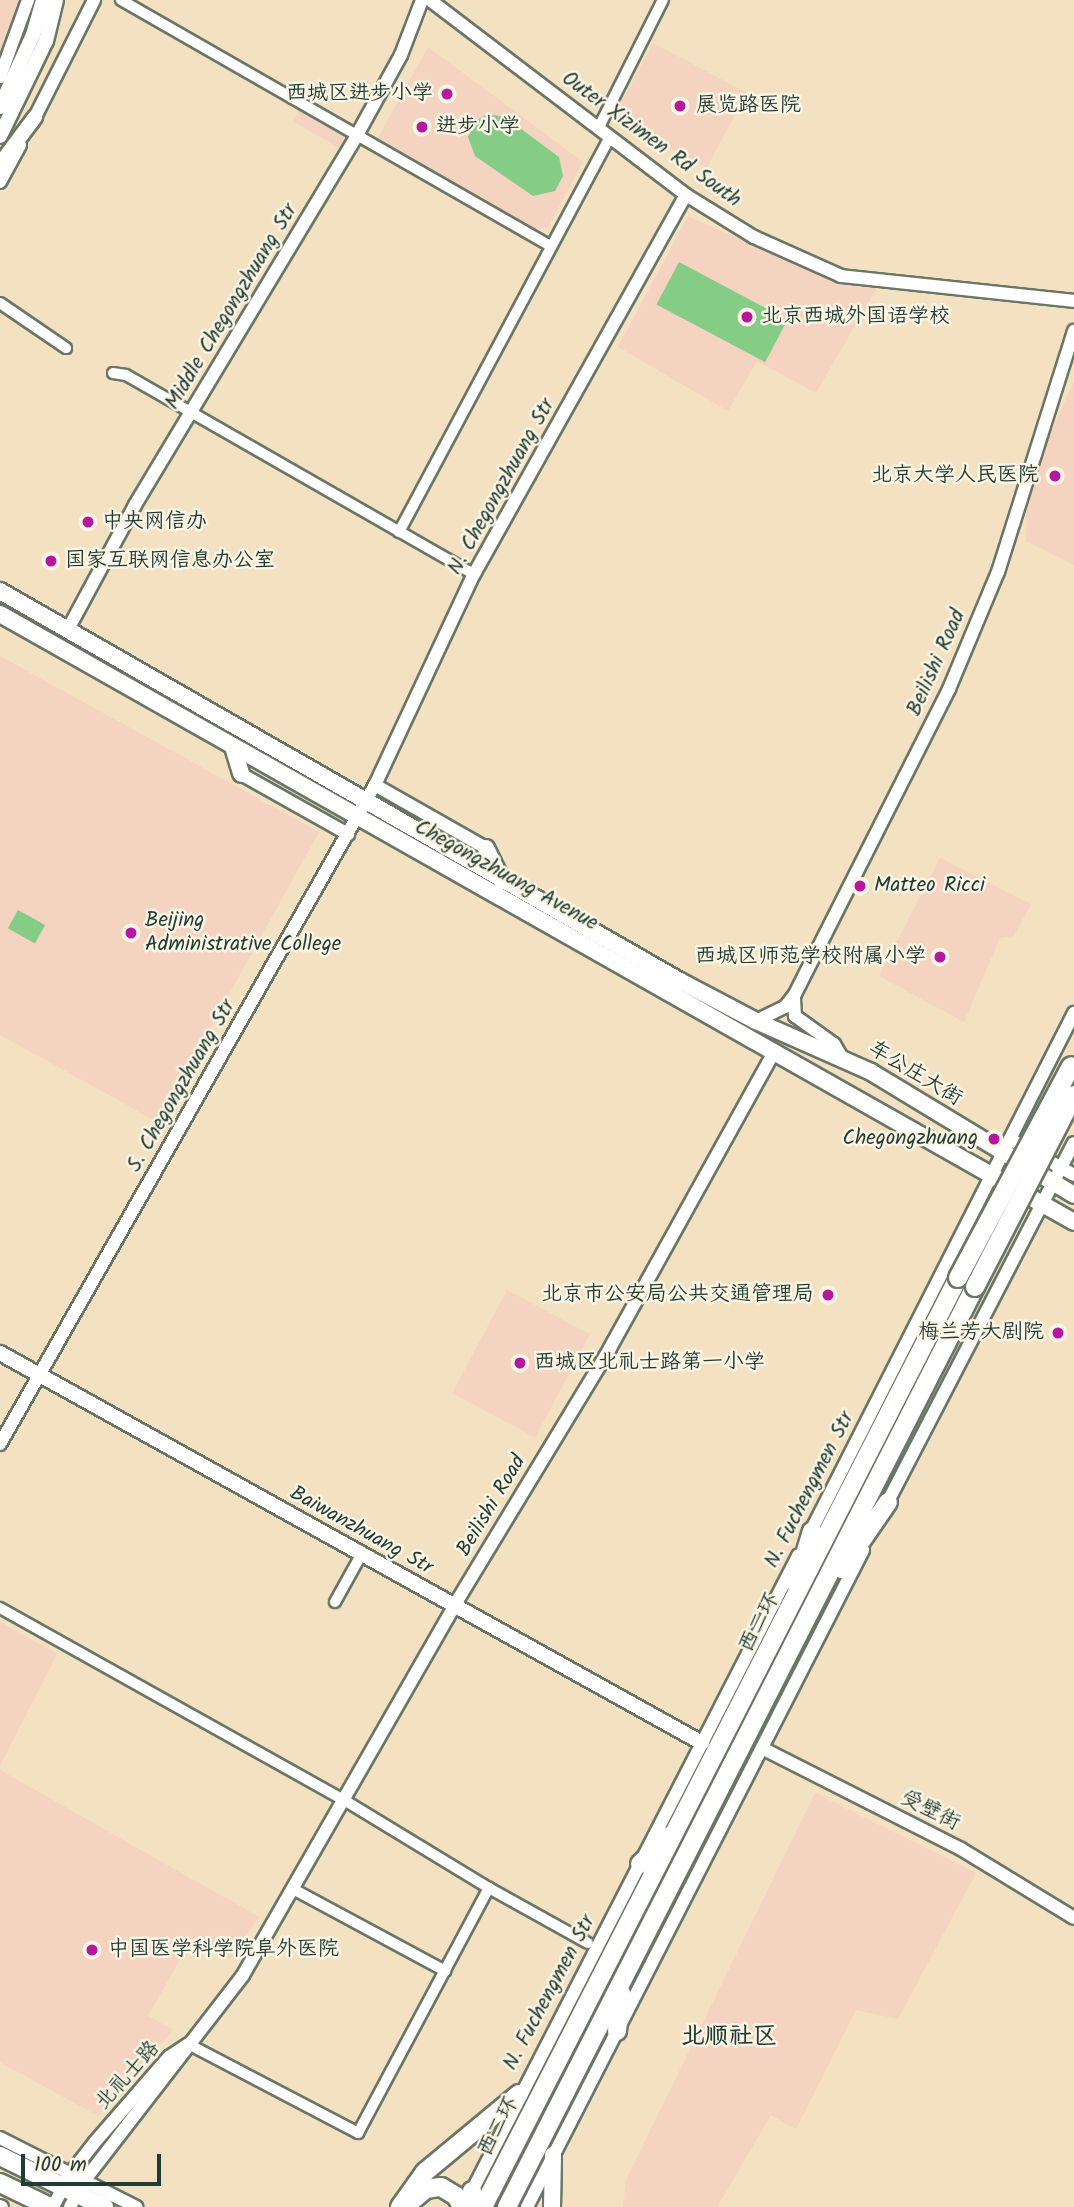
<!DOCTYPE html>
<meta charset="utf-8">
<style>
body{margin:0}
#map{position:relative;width:1074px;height:2207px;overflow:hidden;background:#f3e1c2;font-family:Kalam,"LXGW WenKai TC",sans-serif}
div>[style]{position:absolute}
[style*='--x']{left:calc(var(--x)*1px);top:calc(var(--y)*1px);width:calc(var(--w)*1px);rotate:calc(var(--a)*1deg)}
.built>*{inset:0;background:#f4d3c1;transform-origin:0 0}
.green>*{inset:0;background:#85cc87;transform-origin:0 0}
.roads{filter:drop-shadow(2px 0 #697666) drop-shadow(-2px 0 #697666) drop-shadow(0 2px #697666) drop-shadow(0 -2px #697666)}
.minor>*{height:10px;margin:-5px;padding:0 5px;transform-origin:5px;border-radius:5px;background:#fff}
.tertiary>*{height:12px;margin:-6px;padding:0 6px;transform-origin:6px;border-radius:6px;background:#fff}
.secondary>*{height:14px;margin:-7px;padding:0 7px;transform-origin:7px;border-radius:7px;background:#fff}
.primary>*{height:16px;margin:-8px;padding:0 8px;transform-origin:8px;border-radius:8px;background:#fff}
.trunk>*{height:18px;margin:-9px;padding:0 9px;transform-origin:9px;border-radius:9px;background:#fff}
.bridges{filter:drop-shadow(2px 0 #697666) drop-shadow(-2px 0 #697666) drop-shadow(0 2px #697666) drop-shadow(0 -2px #697666)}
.trunk-bridge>*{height:18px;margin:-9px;padding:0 9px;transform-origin:9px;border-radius:9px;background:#fff}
.dots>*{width:19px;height:19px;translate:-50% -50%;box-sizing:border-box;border:4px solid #fcf5e5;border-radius:50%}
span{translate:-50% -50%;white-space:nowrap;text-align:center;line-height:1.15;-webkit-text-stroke:5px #fcf5e5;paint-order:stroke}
.poi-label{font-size:21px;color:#1f3d34}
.right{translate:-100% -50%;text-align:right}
.left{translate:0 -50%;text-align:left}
.street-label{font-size:21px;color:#1f3d34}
.quarter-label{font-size:24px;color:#1f3d34;font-weight:700}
.scale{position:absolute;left:21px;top:2154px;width:140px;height:32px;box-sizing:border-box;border:4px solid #1f3d34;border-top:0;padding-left:9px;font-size:21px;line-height:24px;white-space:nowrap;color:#1f3d34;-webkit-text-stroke:5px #fcf5e5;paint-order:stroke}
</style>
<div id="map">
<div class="built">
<i style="clip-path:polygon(0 0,23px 0,0 77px)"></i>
<i style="left:653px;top:43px;width:106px;height:85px;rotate:28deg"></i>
<i style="clip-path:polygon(428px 47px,583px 162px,548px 227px,532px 229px,376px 141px)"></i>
<i style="left:302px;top:107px;width:56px;height:17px;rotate:30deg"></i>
<i style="clip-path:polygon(688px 216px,839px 284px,878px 286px,816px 393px,757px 361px,728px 411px,618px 347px)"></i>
<i style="clip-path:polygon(1074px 381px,1074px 565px,1026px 541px,1027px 505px,1044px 448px)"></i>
<i style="clip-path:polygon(0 656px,319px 832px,158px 1122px,0 1035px)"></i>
<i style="clip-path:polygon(940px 858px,1031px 904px,1014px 936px,1000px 938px,964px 1022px,879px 976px)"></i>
<i style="left:507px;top:1290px;width:94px;height:117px;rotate:28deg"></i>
<i style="clip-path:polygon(0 1622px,57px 1654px,0 1766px)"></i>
<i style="clip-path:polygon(0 1770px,259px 1917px,230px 1959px,192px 1938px,148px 2016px,173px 2030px,98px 2116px,0 2062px)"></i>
<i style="clip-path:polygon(815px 1793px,976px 1873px,898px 2019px,856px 2010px,796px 2129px,771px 2115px,717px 2207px,623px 2207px,626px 2180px)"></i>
</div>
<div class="green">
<i style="clip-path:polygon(487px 114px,505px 117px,559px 157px,563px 176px,555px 191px,533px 196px,475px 156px,468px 137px,477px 120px)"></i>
<i style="left:679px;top:262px;width:123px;height:48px;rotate:28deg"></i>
<i style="left:18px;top:910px;width:31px;height:21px;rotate:29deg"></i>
</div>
<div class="roads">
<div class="minor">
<i style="--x:121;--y:0;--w:493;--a:29.8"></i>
<i style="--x:600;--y:125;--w:140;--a:-63.3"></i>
<i style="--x:0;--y:303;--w:80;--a:34.3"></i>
<i style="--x:113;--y:373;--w:13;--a:9"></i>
<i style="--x:126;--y:375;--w:401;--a:29.8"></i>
<i style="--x:399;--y:532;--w:448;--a:-61.9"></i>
<i style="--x:335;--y:1602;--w:54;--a:-61"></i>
<i style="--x:0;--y:1608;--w:394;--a:29.2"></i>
<i style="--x:344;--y:1800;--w:170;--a:31.3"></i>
<i style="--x:293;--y:1889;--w:173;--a:28.3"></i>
<i style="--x:188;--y:2044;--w:192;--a:27.6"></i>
<i style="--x:358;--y:2133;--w:278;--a:-61.9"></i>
<i style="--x:489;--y:1888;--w:113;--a:29.1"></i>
</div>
<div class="tertiary">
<i style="--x:430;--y:0;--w:322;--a:37.3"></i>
<i style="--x:686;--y:195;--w:80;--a:31.7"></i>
<i style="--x:754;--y:237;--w:95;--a:24.1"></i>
<i style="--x:841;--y:276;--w:234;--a:6.1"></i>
<i style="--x:0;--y:77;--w:82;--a:-70"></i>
<i style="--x:32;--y:123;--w:138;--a:-63.2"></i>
<i style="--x:0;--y:182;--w:42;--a:-61.6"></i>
<i style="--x:67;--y:631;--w:143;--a:-61.6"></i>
<i style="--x:135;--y:505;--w:431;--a:-59"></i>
<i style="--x:357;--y:135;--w:91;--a:-61.2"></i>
<i style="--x:401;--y:55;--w:59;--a:-69.1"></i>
<i style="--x:241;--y:774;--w:123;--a:29.3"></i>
<i style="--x:375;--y:785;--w:128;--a:29.6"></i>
<i style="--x:794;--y:998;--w:18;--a:87"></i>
<i style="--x:795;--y:1016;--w:48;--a:35.7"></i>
<i style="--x:834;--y:1044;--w:14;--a:60"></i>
<i style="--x:756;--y:1021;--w:32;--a:-26"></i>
<i style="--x:785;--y:1007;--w:16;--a:-52"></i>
<i style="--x:795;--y:994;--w:342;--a:-63.2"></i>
<i style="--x:949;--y:689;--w:127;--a:-67.3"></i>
<i style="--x:998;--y:572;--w:253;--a:-72.5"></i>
<i style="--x:1010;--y:1139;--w:73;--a:29.4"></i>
<i style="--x:0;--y:1444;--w:758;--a:-60.36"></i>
<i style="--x:375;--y:785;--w:233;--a:-64.9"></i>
<i style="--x:474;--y:574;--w:434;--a:-60.8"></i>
<i style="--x:884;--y:1509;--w:412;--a:-62.6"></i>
<i style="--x:808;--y:1537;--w:588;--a:-63.09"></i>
<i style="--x:762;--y:1748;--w:223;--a:26.9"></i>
<i style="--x:961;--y:1849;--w:132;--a:31.4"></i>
<i style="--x:0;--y:2138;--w:153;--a:26.9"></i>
<i style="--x:469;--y:2197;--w:721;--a:-62.83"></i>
<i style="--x:0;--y:2206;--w:2;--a:27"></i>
<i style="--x:53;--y:2207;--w:37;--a:-63"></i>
<i style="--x:70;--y:2174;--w:41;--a:-52"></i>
<i style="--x:95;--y:2142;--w:113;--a:-49"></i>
<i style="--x:169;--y:2057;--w:23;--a:-34"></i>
<i style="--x:70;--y:2207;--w:30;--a:-62"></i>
<i style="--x:84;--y:2181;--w:260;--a:-52.3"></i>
<i style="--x:243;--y:1975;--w:425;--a:-60.2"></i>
<i style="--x:454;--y:1606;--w:301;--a:-58.8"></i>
<i style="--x:610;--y:1348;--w:338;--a:-61"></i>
<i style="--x:527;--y:2207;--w:738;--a:-62.91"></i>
</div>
<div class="secondary">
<i style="--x:0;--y:107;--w:79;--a:-65.4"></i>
<i style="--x:33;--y:35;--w:36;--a:-74"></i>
<i style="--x:0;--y:136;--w:106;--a:-64.2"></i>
<i style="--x:46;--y:41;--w:42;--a:-76.3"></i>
<i style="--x:0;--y:164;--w:59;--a:-53.3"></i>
<i style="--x:0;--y:1353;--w:803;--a:29.05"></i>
</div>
<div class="primary">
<i style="--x:0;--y:591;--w:784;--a:29.84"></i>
<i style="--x:680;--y:981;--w:86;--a:27.8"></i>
<i style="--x:756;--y:1021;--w:126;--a:23.9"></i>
<i style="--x:871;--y:1072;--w:237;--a:31.2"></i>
<i style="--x:0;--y:614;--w:1234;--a:29.51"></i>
<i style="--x:233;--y:747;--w:28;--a:73"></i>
<i style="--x:486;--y:848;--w:37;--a:64"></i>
<i style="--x:552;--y:2207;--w:52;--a:-88.9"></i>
</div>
<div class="trunk">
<i style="--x:842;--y:1569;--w:81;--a:-55.5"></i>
<i style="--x:796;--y:1584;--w:55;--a:-73.2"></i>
<i style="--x:640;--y:1864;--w:40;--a:-44"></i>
<i style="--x:617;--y:2031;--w:38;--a:-84"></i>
<i style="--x:0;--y:2156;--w:116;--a:26.1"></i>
<i style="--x:0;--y:2183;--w:55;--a:25.6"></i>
<i style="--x:472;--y:2191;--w:16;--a:86"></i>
<i style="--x:408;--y:2204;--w:23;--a:-40"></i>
<i style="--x:426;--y:2189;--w:15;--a:-8"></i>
<i style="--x:441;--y:2187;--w:17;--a:31"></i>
<i style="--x:456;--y:2196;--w:13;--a:61"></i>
<i style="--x:400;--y:2207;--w:43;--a:-54.5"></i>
<i style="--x:425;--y:2172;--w:122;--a:-39.7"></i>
<i style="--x:483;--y:2207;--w:1043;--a:-62.92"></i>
<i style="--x:507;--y:2207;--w:1032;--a:-63.04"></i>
</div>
</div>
<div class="bridges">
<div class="trunk-bridge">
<i style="--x:958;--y:1278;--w:240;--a:-61.9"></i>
<i style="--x:975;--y:1287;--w:216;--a:-62.7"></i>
</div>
</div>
<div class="dots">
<i style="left:447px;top:94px;background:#b5179e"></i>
<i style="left:680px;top:106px;background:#b5179e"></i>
<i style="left:422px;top:127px;background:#b5179e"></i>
<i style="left:747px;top:317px;background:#b5179e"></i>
<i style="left:1055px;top:476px;background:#b5179e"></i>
<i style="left:88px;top:522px;background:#b5179e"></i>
<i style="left:51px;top:561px;background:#b5179e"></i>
<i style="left:860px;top:886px;background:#b5179e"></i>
<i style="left:131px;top:933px;background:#b5179e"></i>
<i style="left:940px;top:957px;background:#b5179e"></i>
<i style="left:994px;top:1139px;background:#b5179e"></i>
<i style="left:828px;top:1295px;background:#b5179e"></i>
<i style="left:1058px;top:1333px;background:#b5179e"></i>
<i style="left:520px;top:1363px;background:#b5179e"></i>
<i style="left:92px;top:1950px;background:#b5179e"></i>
</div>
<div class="poi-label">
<span class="right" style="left:433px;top:94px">西城区进步小学</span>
<span class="left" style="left:696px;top:106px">展览路医院</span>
<span class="left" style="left:436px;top:127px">进步小学</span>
<span class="left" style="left:761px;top:317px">北京西城外国语学校</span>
<span class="right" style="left:1039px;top:476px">北京大学人民医院</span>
<span class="left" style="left:102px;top:522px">中央网信办</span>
<span class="left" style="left:65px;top:561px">国家互联网信息办公室</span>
<span class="left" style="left:874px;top:886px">Matteo Ricci</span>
<span class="left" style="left:145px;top:933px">Beijing<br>Administrative College</span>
<span class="right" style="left:926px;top:957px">西城区师范学校附属小学</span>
<span class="right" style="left:978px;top:1139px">Chegongzhuang</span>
<span class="right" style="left:814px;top:1295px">北京市公安局公共交通管理局</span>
<span class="right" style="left:1044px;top:1333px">梅兰芳大剧院</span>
<span class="left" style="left:534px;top:1363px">西城区北礼士路第一小学</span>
<span class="left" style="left:108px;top:1950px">中国医学科学院阜外医院</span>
</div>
<div class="street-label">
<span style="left:651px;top:140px;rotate:36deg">Outer Xizimen Rd South</span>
<span style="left:232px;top:307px;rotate:-59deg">Middle Chegongzhuang Str</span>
<span style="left:502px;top:487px;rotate:-61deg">N. Chegongzhuang Str</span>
<span style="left:937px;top:663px;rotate:-66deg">Beilishi Road</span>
<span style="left:506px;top:876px;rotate:29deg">Chegongzhuang Avenue</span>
<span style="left:915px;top:1074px;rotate:31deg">车公庄大街</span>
<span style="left:182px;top:1086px;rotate:-60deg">S. Chegongzhuang Str</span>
<span style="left:810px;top:1490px;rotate:-63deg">N. Fuchengmen Str</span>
<span style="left:492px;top:1506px;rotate:-59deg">Beilishi Road</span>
<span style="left:361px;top:1531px;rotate:29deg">Baiwanzhuang Str</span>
<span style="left:760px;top:1623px;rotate:-63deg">西二环</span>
<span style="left:930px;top:1811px;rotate:27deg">受壁街</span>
<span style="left:550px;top:1993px;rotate:-62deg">N. Fuchengmen Str</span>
<span style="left:128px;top:2076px;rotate:-48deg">北礼士路</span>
<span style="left:499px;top:2127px;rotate:-63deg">西二环</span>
</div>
<div class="quarter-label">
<span style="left:729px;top:2037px">北顺社区</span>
</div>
<div class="scale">100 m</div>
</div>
